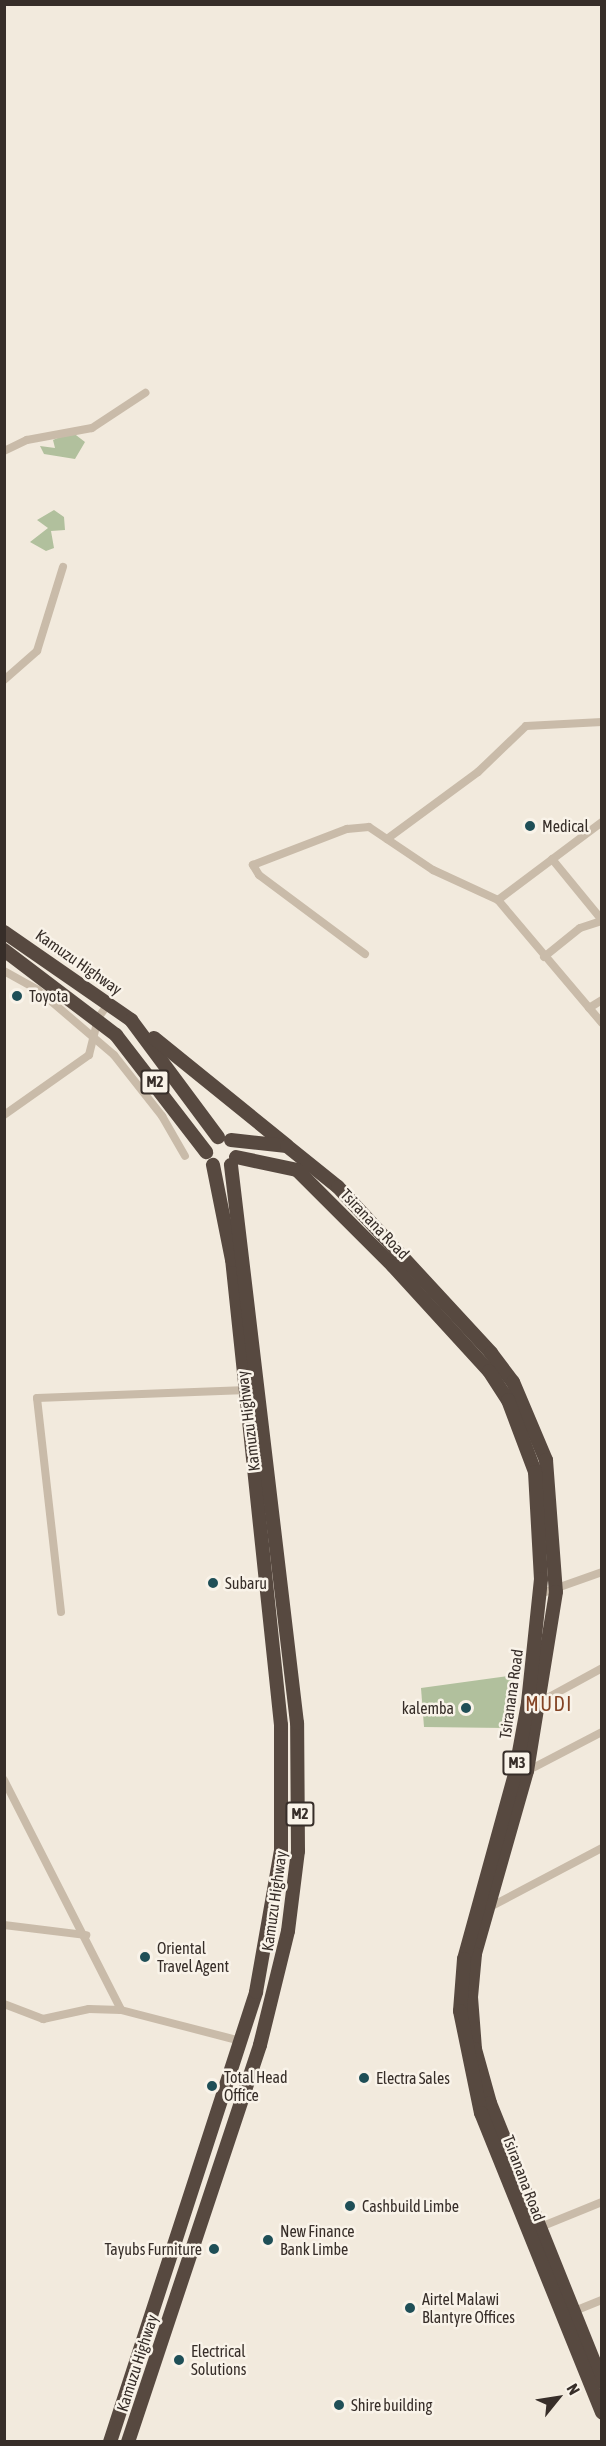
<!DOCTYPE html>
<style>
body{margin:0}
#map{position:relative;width:606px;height:2446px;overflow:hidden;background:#f2eadd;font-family:"Asap Condensed",sans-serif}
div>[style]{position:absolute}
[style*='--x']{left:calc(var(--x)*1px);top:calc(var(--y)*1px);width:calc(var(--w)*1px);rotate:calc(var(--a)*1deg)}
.green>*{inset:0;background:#b1c09d}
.street>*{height:8px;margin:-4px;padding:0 4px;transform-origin:4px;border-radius:4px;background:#c9bba9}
.highway>*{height:14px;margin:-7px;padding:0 7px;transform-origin:7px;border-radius:7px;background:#574940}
.dots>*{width:16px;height:16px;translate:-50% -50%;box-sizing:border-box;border:3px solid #f9f3e9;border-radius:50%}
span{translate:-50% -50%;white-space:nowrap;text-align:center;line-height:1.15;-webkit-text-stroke:5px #f9f3e9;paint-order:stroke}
.shield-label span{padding:2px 4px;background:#f9f3e9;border:2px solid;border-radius:4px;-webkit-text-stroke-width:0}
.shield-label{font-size:15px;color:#372e29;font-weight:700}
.poi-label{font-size:16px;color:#372e29}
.left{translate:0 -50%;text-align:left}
.right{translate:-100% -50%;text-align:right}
.street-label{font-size:16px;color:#372e29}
.quarter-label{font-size:20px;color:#834324;letter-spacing:1.5px}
.frame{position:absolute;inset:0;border:6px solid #372e29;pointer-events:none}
.north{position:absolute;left:528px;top:2368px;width:60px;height:60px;-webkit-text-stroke:4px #f9f3e9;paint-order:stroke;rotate:60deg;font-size:16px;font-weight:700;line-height:24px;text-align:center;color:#372e29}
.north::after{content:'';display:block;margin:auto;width:21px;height:27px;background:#372e29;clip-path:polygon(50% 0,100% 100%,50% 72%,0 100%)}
</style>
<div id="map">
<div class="green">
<i style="clip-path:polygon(72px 432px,85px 442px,75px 459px,44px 454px,40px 446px,55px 448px,53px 440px)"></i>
<i style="clip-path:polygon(54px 510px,64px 517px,65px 530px,51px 531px,54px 548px,46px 551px,30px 542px,48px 528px,37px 520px)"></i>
<i style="clip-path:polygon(515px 1675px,505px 1728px,424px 1727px,421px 1688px)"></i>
</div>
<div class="street">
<i style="--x:4;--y:451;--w:25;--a:-26"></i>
<i style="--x:27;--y:440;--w:66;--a:-10.5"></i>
<i style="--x:92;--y:428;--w:64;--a:-33.4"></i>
<i style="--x:4;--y:680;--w:44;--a:-41.3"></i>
<i style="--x:37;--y:651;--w:88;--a:-72.8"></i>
<i style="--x:387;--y:839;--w:113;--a:-36.4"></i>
<i style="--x:478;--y:772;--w:66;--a:-43.8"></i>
<i style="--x:526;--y:726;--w:76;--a:-3"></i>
<i style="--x:552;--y:859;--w:79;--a:50.7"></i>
<i style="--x:498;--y:900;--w:130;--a:-36.9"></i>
<i style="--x:365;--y:954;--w:132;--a:-143.3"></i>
<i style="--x:259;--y:875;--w:12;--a:-121"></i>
<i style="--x:253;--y:865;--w:101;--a:-21"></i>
<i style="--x:347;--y:829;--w:22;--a:-5"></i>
<i style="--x:369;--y:827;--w:77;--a:33.9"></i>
<i style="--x:433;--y:870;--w:72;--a:24.8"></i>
<i style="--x:498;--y:900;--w:161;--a:49.8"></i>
<i style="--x:544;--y:957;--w:46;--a:-38.9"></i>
<i style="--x:580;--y:928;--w:23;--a:-18"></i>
<i style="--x:4;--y:971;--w:39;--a:29"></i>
<i style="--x:38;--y:990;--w:100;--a:40.5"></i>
<i style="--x:114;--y:1055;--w:78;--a:51.8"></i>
<i style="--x:162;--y:1116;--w:46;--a:60.1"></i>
<i style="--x:589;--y:1008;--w:15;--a:-32"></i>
<i style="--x:4;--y:1115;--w:104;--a:-35.2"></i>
<i style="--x:89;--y:1055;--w:38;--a:-76"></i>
<i style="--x:98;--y:1018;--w:19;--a:-54"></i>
<i style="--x:540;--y:1594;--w:66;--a:-19.5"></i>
<i style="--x:61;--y:1612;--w:215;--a:-96.4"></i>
<i style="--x:37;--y:1398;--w:210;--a:-2.2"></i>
<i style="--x:540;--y:1702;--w:71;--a:-28.7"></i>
<i style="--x:527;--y:1771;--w:85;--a:-27.5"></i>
<i style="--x:4;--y:1780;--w:258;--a:63"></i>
<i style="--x:121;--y:2010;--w:124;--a:14.5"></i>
<i style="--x:490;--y:1907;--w:127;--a:-27.8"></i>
<i style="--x:4;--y:1925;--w:83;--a:7"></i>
<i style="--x:4;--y:2004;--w:42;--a:21"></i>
<i style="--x:43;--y:2019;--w:47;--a:-12.3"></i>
<i style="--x:89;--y:2009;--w:32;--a:2"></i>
<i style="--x:538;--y:2228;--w:69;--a:-22.1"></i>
<i style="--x:572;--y:2312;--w:32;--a:-22"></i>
</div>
<div class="highway">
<i style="--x:4;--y:932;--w:155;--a:34.7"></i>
<i style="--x:131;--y:1020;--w:146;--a:53.4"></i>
<i style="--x:4;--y:950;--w:141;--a:37.2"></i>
<i style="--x:116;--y:1035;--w:148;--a:52.4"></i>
<i style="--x:154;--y:1038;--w:170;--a:39"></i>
<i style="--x:231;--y:1140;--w:56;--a:6.1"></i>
<i style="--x:287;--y:1146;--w:65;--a:38.8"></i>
<i style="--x:338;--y:1187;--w:226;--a:47.3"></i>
<i style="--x:491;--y:1353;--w:36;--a:53"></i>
<i style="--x:513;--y:1382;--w:85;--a:67.1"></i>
<i style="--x:546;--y:1460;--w:132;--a:85.7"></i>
<i style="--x:556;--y:1592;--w:181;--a:99.2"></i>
<i style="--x:527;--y:1771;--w:190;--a:105.9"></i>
<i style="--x:475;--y:1954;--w:43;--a:95.3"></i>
<i style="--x:471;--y:1997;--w:52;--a:85.6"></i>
<i style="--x:475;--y:2049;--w:56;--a:74.5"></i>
<i style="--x:490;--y:2103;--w:301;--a:68.1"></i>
<i style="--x:236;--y:1157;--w:62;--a:12"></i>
<i style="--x:297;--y:1170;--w:136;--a:45"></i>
<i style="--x:393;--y:1266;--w:142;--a:47.6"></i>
<i style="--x:489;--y:1371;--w:35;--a:57"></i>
<i style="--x:508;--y:1400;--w:77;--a:69.4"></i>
<i style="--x:535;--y:1472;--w:107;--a:86.8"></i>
<i style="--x:541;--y:1579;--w:125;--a:96"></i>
<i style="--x:528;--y:1703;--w:72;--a:100.4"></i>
<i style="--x:515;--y:1774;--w:192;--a:105.4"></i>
<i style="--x:464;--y:1959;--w:52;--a:94.4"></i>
<i style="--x:460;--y:2011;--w:104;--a:78.4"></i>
<i style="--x:481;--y:2113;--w:323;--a:68"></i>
<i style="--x:110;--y:2442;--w:473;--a:-72"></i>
<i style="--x:256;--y:1992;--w:144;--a:-80"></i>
<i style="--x:281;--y:1850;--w:125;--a:-90"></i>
<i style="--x:281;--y:1725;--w:468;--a:-96"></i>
<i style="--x:232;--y:1260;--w:97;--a:-101.3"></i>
<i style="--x:128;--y:2442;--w:418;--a:-71.6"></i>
<i style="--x:260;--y:2045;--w:117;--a:-76.2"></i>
<i style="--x:288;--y:1931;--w:81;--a:-82.9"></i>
<i style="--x:298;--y:1851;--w:128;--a:-90.4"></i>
<i style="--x:297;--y:1723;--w:562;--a:-96.75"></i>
</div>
<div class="dots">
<i style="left:530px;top:826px;background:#1f4f57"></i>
<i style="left:17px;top:996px;background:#1f4f57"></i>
<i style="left:213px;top:1583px;background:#1f4f57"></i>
<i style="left:466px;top:1708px;background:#1f4f57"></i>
<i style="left:145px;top:1957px;background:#1f4f57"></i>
<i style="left:364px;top:2078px;background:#1f4f57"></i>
<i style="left:212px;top:2086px;background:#1f4f57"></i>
<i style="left:350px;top:2206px;background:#1f4f57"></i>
<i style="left:268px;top:2240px;background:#1f4f57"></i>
<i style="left:214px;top:2249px;background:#1f4f57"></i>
<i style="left:410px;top:2308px;background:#1f4f57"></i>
<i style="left:179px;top:2360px;background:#1f4f57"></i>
<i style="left:339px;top:2405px;background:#1f4f57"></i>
</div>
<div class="shield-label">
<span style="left:155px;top:1082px">M2</span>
<span style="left:517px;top:1763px">M3</span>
<span style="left:300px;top:1814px">M2</span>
</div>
<div class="poi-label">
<span class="left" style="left:542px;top:826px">Medical</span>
<span class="left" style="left:29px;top:996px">Toyota</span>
<span class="left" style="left:225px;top:1583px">Subaru</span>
<span class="right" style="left:454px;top:1708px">kalemba</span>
<span class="left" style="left:157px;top:1957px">Oriental<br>Travel Agent</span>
<span class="left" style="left:224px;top:2086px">Total Head<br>Office</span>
<span class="left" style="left:376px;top:2078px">Electra Sales</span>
<span class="left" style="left:362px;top:2206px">Cashbuild Limbe</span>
<span class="left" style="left:280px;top:2240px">New Finance<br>Bank Limbe</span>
<span class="right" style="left:202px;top:2249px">Tayubs Furniture</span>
<span class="left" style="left:422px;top:2308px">Airtel Malawi<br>Blantyre Offices</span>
<span class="left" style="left:191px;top:2360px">Electrical<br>Solutions</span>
<span class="left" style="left:351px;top:2405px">Shire building</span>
</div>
<div class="street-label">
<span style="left:79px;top:962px;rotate:35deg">Kamuzu Highway</span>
<span style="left:375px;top:1224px;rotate:46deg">Tsiranana Road</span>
<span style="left:248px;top:1421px;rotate:-97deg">Kamuzu Highway</span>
<span style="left:511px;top:1694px;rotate:-82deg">Tsiranana Road</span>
<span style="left:274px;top:1901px;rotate:-82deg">Kamuzu Highway</span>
<span style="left:524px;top:2178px;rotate:69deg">Tsiranana Road</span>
<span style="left:137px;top:2363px;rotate:-72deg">Kamuzu Highway</span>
</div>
<div class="quarter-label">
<span style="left:549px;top:1703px">MUDI</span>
</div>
<div class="frame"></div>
<div class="north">N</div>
</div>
